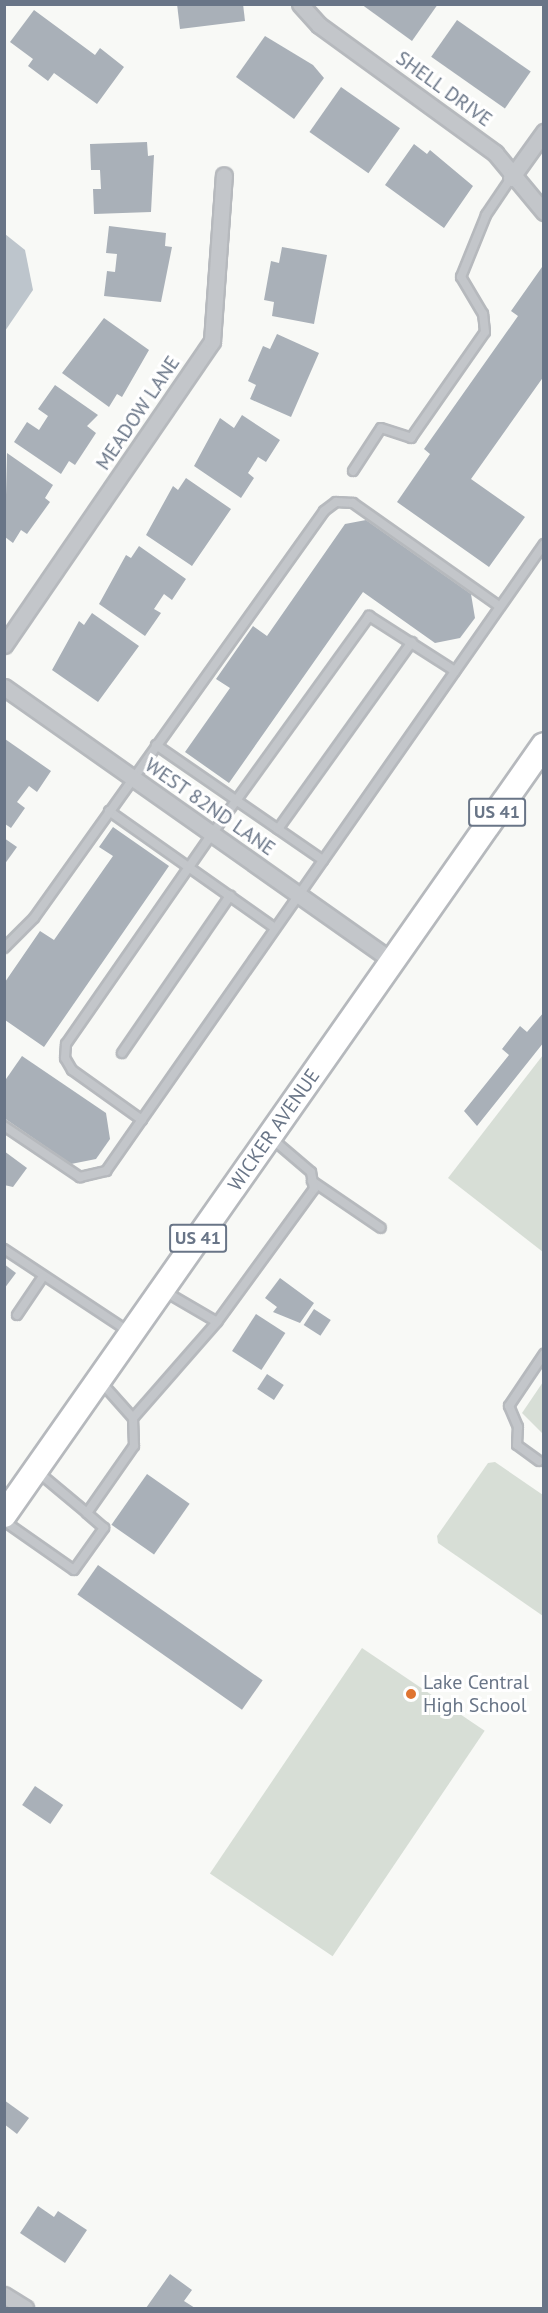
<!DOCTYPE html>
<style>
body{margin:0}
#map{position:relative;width:548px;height:2313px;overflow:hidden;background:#f8f9f6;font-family:"PT Sans",sans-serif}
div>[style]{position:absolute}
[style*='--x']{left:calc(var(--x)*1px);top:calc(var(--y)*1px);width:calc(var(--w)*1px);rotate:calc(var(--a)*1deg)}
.green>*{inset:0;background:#d7ded6;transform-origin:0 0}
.water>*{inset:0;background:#bdc5cc}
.building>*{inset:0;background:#a9b0b8;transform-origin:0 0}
.roads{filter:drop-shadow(2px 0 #b6b9bd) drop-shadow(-2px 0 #b6b9bd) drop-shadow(0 2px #b6b9bd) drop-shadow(0 -2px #b6b9bd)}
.service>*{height:8px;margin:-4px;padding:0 4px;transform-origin:4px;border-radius:4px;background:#c3c6ca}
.minor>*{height:15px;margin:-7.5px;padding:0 7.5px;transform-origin:7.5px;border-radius:7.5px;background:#c3c6ca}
.trunk>*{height:24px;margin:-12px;padding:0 12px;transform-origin:12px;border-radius:12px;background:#fff}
.dots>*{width:16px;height:16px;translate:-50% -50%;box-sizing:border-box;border:3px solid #fff;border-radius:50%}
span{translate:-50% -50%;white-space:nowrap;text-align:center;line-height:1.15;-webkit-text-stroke:6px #fff;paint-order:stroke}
.shield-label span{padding:2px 4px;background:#fff;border:2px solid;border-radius:4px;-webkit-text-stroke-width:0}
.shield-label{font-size:18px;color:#697587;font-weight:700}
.street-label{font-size:20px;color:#697587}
.poi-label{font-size:20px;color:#697587}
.left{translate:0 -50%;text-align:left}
.frame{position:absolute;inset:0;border:6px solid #697587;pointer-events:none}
</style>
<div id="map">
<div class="green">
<i style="clip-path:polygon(543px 1055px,544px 1055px,543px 1252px,448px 1178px)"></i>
<i style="clip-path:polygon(543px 1382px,544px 1434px,543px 1434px,522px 1413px)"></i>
<i style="clip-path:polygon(495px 1462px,543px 1495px,543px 1616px,438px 1543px,437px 1536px,488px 1463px)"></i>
<i style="left:362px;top:1648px;width:148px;height:272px;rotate:34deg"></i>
</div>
<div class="water">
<i style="clip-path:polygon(5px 234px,25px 250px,33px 290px,5px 331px)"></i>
</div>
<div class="building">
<i style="clip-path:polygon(177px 4px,243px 4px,245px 21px,180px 29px)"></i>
<i style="clip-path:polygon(361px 4px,438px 4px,412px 41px)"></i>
<i style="clip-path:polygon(34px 10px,95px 55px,100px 48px,124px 67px,97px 104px,54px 73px,48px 81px,28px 66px,33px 59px,10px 42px)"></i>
<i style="left:457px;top:20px;width:90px;height:45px;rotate:35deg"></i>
<i style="clip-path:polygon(265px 36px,313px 65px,324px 78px,294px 119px,236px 77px)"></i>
<i style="left:341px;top:87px;width:72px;height:55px;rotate:35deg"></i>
<i style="clip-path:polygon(147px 142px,148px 156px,154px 155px,151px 212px,94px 214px,93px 189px,101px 189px,100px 170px,91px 170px,90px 144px)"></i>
<i style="clip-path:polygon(414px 144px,427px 154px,430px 150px,473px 186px,444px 228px,385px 185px)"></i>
<i style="clip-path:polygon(109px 226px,166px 233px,165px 246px,172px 247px,161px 302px,104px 296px,107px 271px,115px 272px,117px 254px,106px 253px)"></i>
<i style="clip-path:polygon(282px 247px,327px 255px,314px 324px,272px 316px,274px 302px,264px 300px,271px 261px,279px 263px)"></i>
<i style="clip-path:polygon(542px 267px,544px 376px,471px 479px,525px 517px,489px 567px,397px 502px,430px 454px,424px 449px,518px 316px,511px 311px)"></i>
<i style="clip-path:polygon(104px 318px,149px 350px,122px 397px,117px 394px,109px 407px,62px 373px)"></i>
<i style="clip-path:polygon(277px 334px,319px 353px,291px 417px,250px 399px,256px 385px,248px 381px,263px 346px,270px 349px)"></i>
<i style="clip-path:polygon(55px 385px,98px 415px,87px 426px,96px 433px,75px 465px,69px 461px,61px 474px,14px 442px,27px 422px,39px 430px,48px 416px,38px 409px)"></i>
<i style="clip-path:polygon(242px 415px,280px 440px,266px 462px,258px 457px,248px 473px,254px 478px,241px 498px,194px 466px,220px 418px,234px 428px)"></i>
<i style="clip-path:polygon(7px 453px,53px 485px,45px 498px,50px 502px,27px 534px,21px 530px,13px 543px,5px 537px)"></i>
<i style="clip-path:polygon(186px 478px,231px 509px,192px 566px,146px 535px,173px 486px,178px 490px)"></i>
<i style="clip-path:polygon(366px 520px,471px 594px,475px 618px,460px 638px,435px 643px,363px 592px,229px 783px,185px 752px,230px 688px,216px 679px,253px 626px,267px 636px,345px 524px)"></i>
<i style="clip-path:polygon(139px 546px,186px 579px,172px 600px,164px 594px,154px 609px,161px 613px,145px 636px,99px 604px,126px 555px,131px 558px)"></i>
<i style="clip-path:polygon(92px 613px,139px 646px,98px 702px,52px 670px,79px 621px,84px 625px)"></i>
<i style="clip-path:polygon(5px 739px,51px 771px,37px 792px,29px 786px,17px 802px,25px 808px,11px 828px,5px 824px)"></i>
<i style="clip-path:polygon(113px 827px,169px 866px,44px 1047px,5px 1020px,5px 982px,40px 931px,54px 940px,113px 856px,99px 847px)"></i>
<i style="clip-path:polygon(4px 838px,17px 847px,4px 865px)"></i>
<i style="clip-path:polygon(544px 1012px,544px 1042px,477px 1126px,464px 1111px,509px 1055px,502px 1049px,520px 1026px,527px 1032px)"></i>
<i style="clip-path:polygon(22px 1056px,106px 1113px,110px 1139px,96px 1159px,71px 1164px,4px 1118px,4px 1082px)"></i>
<i style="clip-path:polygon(4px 1151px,27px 1168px,13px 1187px,4px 1185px)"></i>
<i style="clip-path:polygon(4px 1264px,16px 1273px,4px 1289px)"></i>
<i style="clip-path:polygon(280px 1278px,314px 1303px,300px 1323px,273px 1312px,277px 1307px,265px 1298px)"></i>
<i style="left:314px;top:1309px;width:20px;height:19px;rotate:33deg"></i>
<i style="left:256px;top:1314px;width:35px;height:44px;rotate:33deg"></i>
<i style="left:267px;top:1374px;width:20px;height:18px;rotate:33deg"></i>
<i style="left:147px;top:1474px;width:52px;height:62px;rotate:35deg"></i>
<i style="left:98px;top:1565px;width:201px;height:36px;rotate:35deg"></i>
<i style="left:35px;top:1786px;width:34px;height:23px;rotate:34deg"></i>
<i style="clip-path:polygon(4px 2100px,29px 2118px,17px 2134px,4px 2124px)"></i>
<i style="clip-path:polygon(38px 2206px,54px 2217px,58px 2211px,87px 2230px,65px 2263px,20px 2233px)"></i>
<i style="clip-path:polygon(170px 2274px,192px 2290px,184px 2301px,195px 2308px,146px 2308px)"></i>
</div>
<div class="roads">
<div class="service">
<i style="--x:353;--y:471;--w:51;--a:-56.9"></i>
<i style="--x:381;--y:428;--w:32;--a:18"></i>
<i style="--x:411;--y:438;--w:129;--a:-55.1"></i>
<i style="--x:485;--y:332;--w:18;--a:-96"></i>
<i style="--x:483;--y:314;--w:43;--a:-120.7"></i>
<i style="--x:461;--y:277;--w:67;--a:-68"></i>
<i style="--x:486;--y:215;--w:45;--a:-56"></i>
<i style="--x:156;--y:745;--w:203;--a:34.6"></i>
<i style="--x:109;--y:811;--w:203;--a:35.2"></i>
<i style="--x:278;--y:829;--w:230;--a:-54.4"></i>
<i style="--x:4;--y:948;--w:42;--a:-45"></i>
<i style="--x:34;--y:918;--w:500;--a:-54.5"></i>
<i style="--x:324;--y:511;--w:15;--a:-37"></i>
<i style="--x:336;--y:502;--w:17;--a:3"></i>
<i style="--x:353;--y:503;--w:179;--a:35.2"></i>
<i style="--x:122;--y:1053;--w:191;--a:-55.5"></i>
<i style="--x:142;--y:1120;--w:86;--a:-144.5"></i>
<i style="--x:72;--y:1070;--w:14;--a:-120"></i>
<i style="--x:65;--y:1058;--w:14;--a:-86"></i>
<i style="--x:66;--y:1044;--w:256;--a:-55.2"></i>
<i style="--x:212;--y:834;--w:269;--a:-54.2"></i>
<i style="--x:369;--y:616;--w:102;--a:32.6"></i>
<i style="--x:4;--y:1126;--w:92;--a:33.9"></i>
<i style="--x:80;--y:1177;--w:27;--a:-13"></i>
<i style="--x:106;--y:1171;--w:765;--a:-55.06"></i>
<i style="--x:312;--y:1181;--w:83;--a:34.3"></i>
<i style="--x:4;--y:1249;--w:149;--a:33.5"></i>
<i style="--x:164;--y:1291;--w:61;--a:30.3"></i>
<i style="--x:17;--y:1315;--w:45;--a:-56"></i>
<i style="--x:133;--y:1418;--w:128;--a:-48.8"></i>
<i style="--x:217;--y:1322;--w:165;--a:-53.9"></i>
<i style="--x:314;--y:1189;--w:17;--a:-100"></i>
<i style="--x:311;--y:1172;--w:52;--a:-139.6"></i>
<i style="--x:539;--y:1461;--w:27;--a:-144"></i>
<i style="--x:517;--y:1445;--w:18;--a:-87"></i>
<i style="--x:518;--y:1427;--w:23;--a:-113"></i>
<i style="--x:509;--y:1406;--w:63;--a:-56.1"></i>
<i style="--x:38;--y:1472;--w:64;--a:39.9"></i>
<i style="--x:87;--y:1513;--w:82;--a:-55"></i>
<i style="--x:134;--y:1446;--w:28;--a:-92"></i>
<i style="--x:133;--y:1418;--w:50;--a:-131.7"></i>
<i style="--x:4;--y:1521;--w:85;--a:35"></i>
<i style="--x:74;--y:1570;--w:52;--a:-54.5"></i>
<i style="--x:104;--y:1528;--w:23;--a:-139"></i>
</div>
<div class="minor">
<i style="--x:300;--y:4;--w:28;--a:48"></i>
<i style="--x:319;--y:25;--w:218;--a:36"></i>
<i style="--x:495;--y:153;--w:77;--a:50.3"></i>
<i style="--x:511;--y:178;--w:57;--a:-54.3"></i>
<i style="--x:4;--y:645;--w:368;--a:-55.6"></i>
<i style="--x:212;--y:341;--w:166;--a:-85.9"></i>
<i style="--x:4;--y:687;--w:475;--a:35.2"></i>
<i style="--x:4;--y:2295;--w:25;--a:32"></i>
</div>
<div class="trunk">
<i style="--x:4;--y:1515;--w:940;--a:-54.96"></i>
</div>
</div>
<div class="dots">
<i style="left:411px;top:1694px;background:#df7430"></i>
</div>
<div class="shield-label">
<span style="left:497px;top:812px">US 41</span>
<span style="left:198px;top:1238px">US 41</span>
</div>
<div class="street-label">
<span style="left:444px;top:89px;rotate:36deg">SHELL DRIVE</span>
<span style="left:138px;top:413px;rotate:-56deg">MEADOW LANE</span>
<span style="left:210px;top:807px;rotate:35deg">WEST 82ND LANE</span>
<span style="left:274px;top:1130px;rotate:-55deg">WICKER AVENUE</span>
</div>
<div class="poi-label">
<span class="left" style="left:423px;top:1694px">Lake Central<br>High School</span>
</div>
<div class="frame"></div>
</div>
